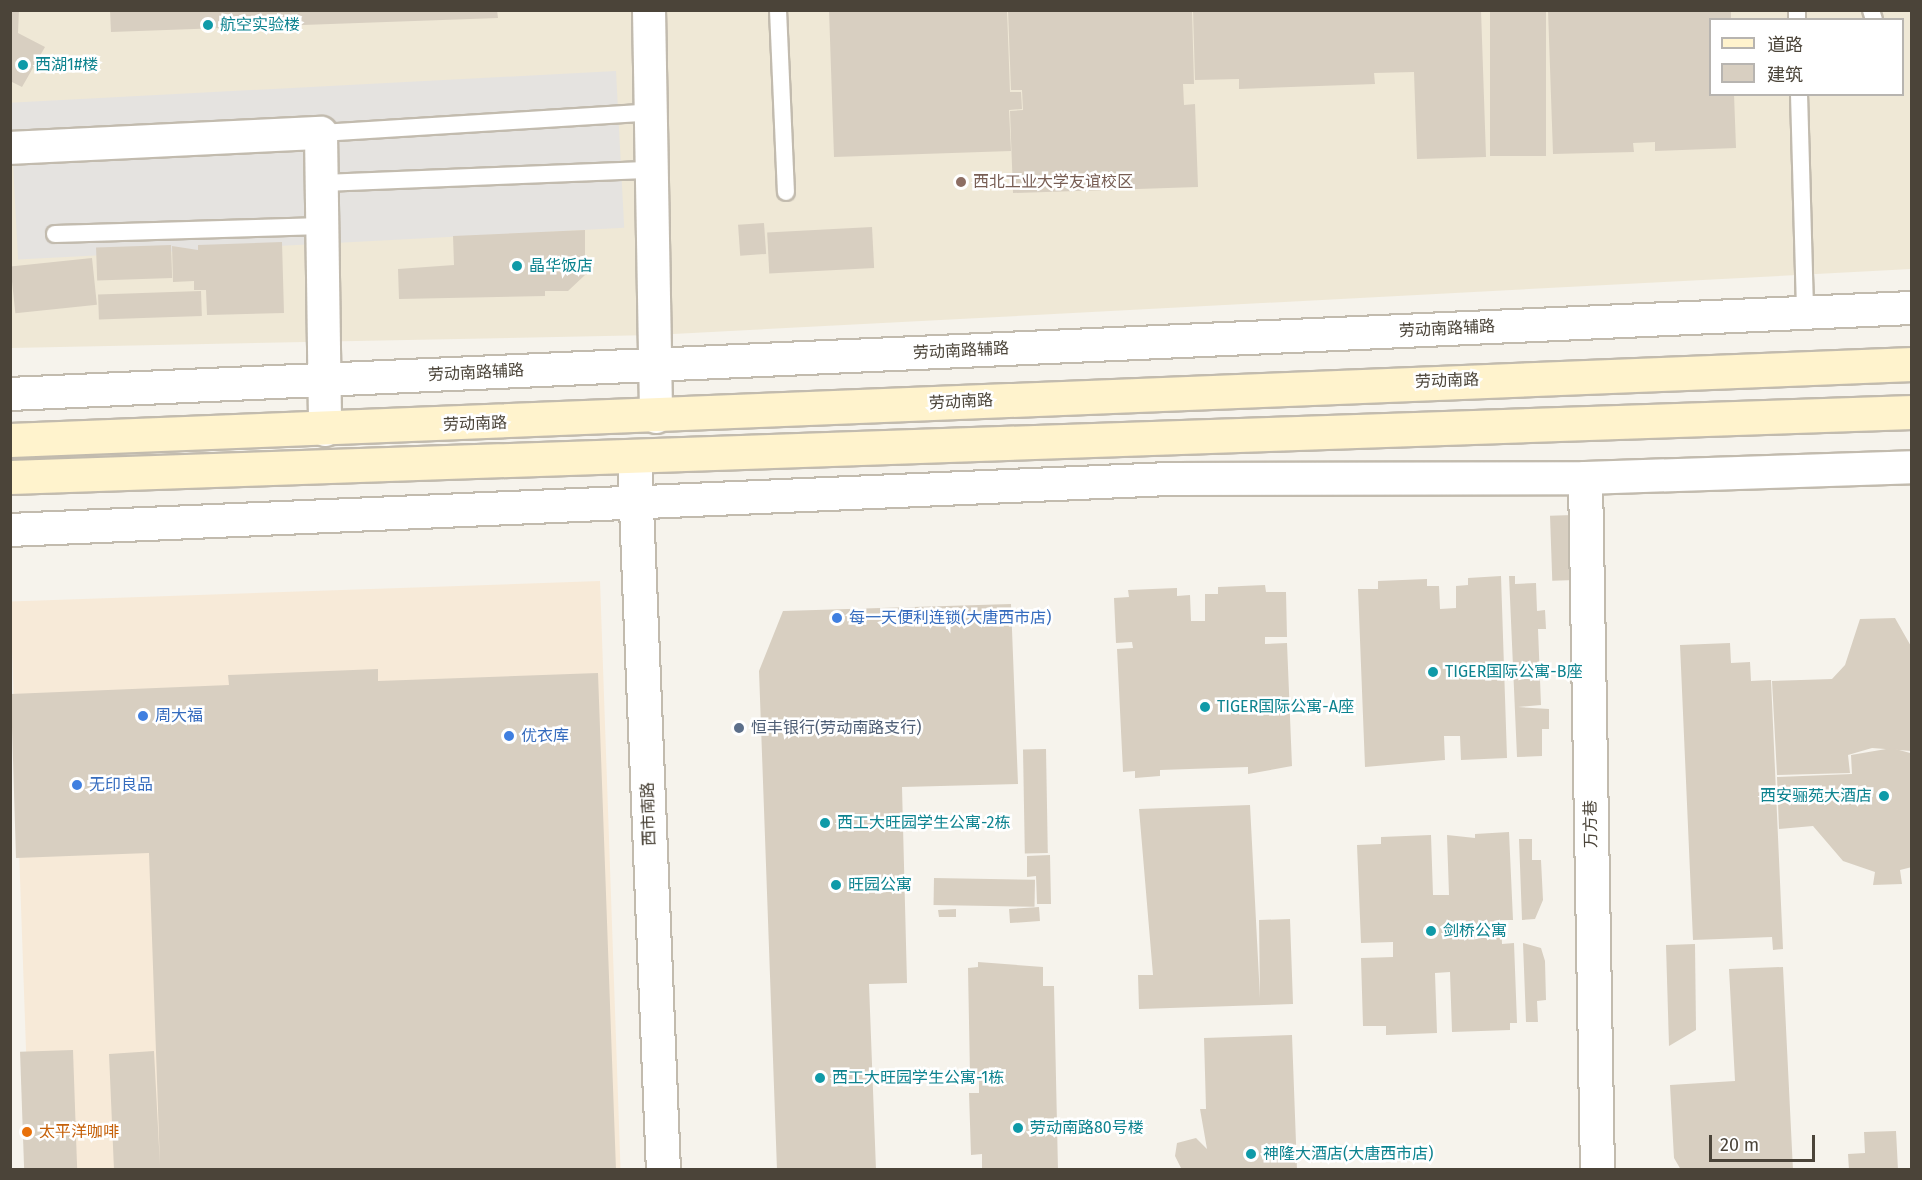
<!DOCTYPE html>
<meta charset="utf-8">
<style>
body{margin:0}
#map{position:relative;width:1922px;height:1180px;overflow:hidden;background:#f6f3ec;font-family:"Fira Sans","Noto Sans SC",sans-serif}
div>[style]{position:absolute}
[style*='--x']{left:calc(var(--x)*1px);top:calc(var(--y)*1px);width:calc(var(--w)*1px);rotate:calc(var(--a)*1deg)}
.commercial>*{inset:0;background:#f7ead8;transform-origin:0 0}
.education>*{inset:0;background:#efe8d6}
.parking>*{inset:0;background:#e5e3e0;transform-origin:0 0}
.building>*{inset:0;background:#d8cfc1;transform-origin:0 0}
.roads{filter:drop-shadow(2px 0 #c2bbae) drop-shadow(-2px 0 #c2bbae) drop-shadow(0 2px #c2bbae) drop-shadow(0 -2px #c2bbae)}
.service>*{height:16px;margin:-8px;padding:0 8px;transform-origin:8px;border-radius:8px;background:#fff}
.minor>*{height:32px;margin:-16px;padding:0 16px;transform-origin:16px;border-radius:16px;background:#fff}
.tertiary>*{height:33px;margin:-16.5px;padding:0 16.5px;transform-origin:16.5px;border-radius:16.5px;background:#fff}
.secondary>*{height:33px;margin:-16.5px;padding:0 16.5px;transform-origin:16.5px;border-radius:16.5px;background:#fff3cd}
.dots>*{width:16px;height:16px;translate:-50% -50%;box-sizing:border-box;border:3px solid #fff;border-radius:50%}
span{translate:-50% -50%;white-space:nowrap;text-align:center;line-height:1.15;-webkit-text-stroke:5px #fff;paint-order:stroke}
.culture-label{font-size:16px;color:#0d838f}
.left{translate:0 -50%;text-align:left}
.right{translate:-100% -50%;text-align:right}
.education-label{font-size:16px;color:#785e54}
.street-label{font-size:16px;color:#4b4439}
.shop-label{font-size:16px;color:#366cbe}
.service-label{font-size:16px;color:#4e5e75}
.food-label{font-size:16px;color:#c56008}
.frame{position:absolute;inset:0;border:12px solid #4b4439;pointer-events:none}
.legend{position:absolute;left:1709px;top:18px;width:195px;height:78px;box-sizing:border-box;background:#fff;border:2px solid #b7b4b0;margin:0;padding:8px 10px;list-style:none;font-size:18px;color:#4b4439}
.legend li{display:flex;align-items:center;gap:12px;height:30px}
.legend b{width:30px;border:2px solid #b7b4b0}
.scale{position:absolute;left:1709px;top:1135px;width:106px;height:27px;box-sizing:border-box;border:3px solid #4b4439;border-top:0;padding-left:8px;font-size:18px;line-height:21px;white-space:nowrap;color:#4b4439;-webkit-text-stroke:4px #fff;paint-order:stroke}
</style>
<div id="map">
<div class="commercial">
<i style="left:600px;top:581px;width:588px;height:590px;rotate:88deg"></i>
</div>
<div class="education">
<i style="clip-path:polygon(evenodd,10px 11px,1911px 11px,1911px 269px,654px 335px,11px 348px,10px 11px,1710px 20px,1902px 20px,1902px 94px,1710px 94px,1710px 20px)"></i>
</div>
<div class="parking">
<i style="left:616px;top:71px;width:157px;height:607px;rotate:87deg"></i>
</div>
<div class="building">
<i style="clip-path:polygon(10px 10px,19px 10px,18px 33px,45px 47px,22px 87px,10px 81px)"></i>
<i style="clip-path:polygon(110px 10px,497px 10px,498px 18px,111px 32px)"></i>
<i style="clip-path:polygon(829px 10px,1007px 10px,1010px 92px,1021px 92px,1022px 109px,1009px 110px,1011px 151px,834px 157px)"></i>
<i style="clip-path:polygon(1008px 10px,1192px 10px,1194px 84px,1183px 84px,1184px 105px,1195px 104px,1198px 187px,1013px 193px,1010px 111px,1023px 110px,1022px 90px,1011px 90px)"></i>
<i style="clip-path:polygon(1193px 10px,1481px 10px,1486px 157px,1417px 159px,1414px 72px,1374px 73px,1375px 84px,1239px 89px,1239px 79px,1195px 80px)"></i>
<i style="left:1490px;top:10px;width:56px;height:146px"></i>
<i style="clip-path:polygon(1548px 10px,1731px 10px,1731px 20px,1710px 20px,1710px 94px,1734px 94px,1736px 148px,1655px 151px,1655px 142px,1633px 143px,1634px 152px,1553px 154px)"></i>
<i style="left:764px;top:223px;width:31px;height:26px;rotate:86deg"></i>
<i style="left:872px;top:227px;width:41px;height:105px;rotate:87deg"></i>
<i style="clip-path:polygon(585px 230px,585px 275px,568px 291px,545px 291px,545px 296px,399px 299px,398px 269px,454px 265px,453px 236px)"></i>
<i style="clip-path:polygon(282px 242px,284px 313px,207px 315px,206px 290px,194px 290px,194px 281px,173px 282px,172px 246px,198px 250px,198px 245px)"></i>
<i style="left:171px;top:245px;width:33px;height:75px;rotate:88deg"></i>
<i style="left:92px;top:258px;width:47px;height:82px;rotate:84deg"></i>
<i style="left:201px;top:291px;width:25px;height:103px;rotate:88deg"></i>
<i style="left:1573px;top:515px;width:65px;height:23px;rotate:88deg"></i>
<i style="clip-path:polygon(1501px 576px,1507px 758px,1461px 760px,1460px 736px,1444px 736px,1445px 760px,1365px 767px,1358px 589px,1378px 589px,1378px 581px,1427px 579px,1427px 586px,1439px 586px,1440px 609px,1456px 608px,1456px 586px,1468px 585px,1468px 578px)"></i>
<i style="clip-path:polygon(1509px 576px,1515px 576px,1515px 584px,1536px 583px,1537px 611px,1545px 610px,1546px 629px,1538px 629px,1541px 705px,1518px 707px,1549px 709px,1549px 729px,1542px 729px,1542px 756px,1517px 757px)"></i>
<i style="clip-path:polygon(1265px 585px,1266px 592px,1286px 592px,1287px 637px,1265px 637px,1265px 644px,1287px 643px,1292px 766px,1248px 774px,1248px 767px,1160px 770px,1160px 776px,1135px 778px,1135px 771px,1123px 772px,1117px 649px,1133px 648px,1132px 642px,1116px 643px,1114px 598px,1129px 597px,1128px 590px,1177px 588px,1177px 596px,1190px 595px,1191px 621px,1205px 621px,1205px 594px,1218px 594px,1218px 587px)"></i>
<i style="clip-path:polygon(1011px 604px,1018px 784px,902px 787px,907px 983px,869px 984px,876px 1170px,777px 1170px,759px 671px,783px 611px)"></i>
<i style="clip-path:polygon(1895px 618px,1912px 648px,1912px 751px,1872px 748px,1848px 755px,1850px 773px,1777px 775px,1772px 681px,1832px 679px,1845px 665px,1860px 619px)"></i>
<i style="clip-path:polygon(1730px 643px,1731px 663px,1750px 662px,1751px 681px,1771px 680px,1783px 949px,1773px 950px,1772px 937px,1693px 940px,1680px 645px)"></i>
<i style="clip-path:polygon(378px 669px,378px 681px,598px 673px,616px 1170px,114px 1170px,109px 1054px,154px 1051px,160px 1166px,149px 853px,16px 858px,11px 694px,229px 685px,228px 675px)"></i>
<i style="clip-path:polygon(1892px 748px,1910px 753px,1912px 867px,1900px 870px,1902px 884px,1873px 885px,1875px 872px,1843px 861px,1813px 826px,1779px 829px,1777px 777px,1852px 774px,1851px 755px)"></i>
<i style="left:1046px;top:749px;width:104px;height:23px;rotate:89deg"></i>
<i style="clip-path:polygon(1250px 805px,1260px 998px,1259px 920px,1290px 919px,1293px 1004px,1139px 1009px,1138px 975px,1153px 975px,1139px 809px)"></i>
<i style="clip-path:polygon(1509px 832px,1513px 920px,1501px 920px,1502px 944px,1514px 943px,1517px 1023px,1510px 1023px,1510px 1030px,1452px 1032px,1450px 972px,1435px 973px,1437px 1033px,1386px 1035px,1386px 1026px,1363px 1026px,1361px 958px,1393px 957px,1393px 942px,1361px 943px,1357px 845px,1381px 844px,1381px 837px,1431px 835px,1433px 895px,1449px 895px,1447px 835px,1475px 838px,1475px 834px)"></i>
<i style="clip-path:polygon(1519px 839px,1532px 839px,1532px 860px,1541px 860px,1543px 900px,1535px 919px,1522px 920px)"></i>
<i style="clip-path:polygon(1050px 855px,1051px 904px,1037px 904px,1036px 876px,1027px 877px,1027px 856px)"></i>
<i style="left:934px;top:878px;width:101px;height:27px;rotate:1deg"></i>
<i style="left:1039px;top:907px;width:14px;height:30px;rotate:86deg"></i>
<i style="clip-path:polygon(956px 909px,956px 917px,939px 917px,938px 910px)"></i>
<i style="clip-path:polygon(1523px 943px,1541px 948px,1545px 961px,1546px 1000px,1537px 1001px,1538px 1022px,1526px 1022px)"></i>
<i style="clip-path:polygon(1695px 944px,1696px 1030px,1669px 1046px,1666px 945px)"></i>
<i style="clip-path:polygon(978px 962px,1043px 967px,1043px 986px,1054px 986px,1058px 1170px,982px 1170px,982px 1154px,971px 1155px,969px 1093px,979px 1093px,979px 1075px,970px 1076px,968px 968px,978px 967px)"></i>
<i style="clip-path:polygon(1783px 967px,1793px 1170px,1681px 1170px,1674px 1158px,1670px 1085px,1735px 1081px,1729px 969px)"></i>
<i style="clip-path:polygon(1292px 1035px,1297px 1170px,1182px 1170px,1175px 1156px,1177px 1143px,1196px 1138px,1207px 1149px,1200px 1109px,1206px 1109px,1204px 1038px)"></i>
<i style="left:73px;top:1050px;width:120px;height:53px;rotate:88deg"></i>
<i style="clip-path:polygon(1896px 1131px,1898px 1170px,1849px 1170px,1848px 1154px,1865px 1153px,1864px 1132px)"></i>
</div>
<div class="roads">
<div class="service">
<i style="--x:778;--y:10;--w:182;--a:87.5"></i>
<i style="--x:1797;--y:10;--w:10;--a:90"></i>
<i style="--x:1871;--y:10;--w:10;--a:73"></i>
<i style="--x:1799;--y:94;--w:219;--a:88.4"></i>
<i style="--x:321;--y:133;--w:332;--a:-3.6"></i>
<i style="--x:323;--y:183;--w:329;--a:-2.3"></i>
<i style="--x:55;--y:234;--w:268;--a:-1.7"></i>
</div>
<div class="minor">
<i style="--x:649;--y:10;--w:407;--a:89"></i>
<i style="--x:10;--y:148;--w:311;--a:-2.8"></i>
<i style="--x:321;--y:133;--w:297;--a:89.2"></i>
<i style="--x:10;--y:394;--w:1904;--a:-2.59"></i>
<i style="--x:10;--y:530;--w:1161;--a:-2.52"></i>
<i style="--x:1170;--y:479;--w:415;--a:-0.1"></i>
<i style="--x:1585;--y:478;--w:327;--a:-1.9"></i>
</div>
<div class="tertiary">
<i style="--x:634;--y:458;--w:713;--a:87.67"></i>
<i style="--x:1585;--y:478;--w:692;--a:89.01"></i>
</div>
<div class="secondary">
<i style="--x:10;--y:440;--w:1904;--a:-2.29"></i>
<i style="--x:10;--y:477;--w:1903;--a:-1.96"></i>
</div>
</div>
<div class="dots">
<i style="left:208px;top:25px;background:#0f9aa8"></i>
<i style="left:23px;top:65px;background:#0f9aa8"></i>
<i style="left:961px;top:182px;background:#8d6e63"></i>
<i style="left:517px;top:266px;background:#0f9aa8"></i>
<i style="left:837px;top:618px;background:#3f7fe0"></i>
<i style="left:1433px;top:672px;background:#0f9aa8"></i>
<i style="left:1205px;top:707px;background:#0f9aa8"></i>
<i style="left:143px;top:716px;background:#3f7fe0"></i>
<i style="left:739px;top:728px;background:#5c6f8a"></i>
<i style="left:509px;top:736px;background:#3f7fe0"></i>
<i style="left:77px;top:785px;background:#3f7fe0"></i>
<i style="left:1884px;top:796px;background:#0f9aa8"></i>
<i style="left:825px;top:823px;background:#0f9aa8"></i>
<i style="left:836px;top:885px;background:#0f9aa8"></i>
<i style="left:1431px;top:931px;background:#0f9aa8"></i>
<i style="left:820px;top:1078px;background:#0f9aa8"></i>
<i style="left:1018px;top:1128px;background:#0f9aa8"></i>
<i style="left:27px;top:1132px;background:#e8710a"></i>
<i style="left:1251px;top:1154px;background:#0f9aa8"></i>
</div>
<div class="culture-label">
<span class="left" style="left:220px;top:25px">航空实验楼</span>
<span class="left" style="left:35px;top:65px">西湖1#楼</span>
<span class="left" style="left:529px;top:266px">晶华饭店</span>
<span class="left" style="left:1445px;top:672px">TIGER国际公寓-B座</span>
<span class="left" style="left:1217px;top:707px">TIGER国际公寓-A座</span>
<span class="right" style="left:1872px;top:796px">西安骊苑大酒店</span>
<span class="left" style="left:837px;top:823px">西工大旺园学生公寓-2栋</span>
<span class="left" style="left:848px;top:885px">旺园公寓</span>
<span class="left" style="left:1443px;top:931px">剑桥公寓</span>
<span class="left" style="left:832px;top:1078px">西工大旺园学生公寓-1栋</span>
<span class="left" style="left:1030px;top:1128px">劳动南路80号楼</span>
<span class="left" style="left:1263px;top:1154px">神隆大酒店(大唐西市店)</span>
</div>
<div class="education-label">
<span class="left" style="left:973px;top:182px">西北工业大学友谊校区</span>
</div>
<div class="street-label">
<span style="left:1447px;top:329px;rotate:-3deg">劳动南路辅路</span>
<span style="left:961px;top:351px;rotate:-3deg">劳动南路辅路</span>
<span style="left:476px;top:373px;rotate:-3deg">劳动南路辅路</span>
<span style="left:1447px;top:381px;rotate:-2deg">劳动南路</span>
<span style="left:961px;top:402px;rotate:-3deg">劳动南路</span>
<span style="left:475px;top:424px;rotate:-2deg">劳动南路</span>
<span style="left:649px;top:814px;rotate:-92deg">西市南路</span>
<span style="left:1591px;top:824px;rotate:-91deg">万方巷</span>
</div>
<div class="shop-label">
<span class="left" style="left:849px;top:618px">每一天便利连锁(大唐西市店)</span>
<span class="left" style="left:155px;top:716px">周大福</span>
<span class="left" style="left:521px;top:736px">优衣库</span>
<span class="left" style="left:89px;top:785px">无印良品</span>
</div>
<div class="service-label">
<span class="left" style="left:751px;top:728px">恒丰银行(劳动南路支行)</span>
</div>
<div class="food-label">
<span class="left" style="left:39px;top:1132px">太平洋咖啡</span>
</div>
<div class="frame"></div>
<ul class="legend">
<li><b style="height:8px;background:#fff3cd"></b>道路</li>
<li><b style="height:16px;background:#d8cfc1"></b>建筑</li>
</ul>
<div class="scale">20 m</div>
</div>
